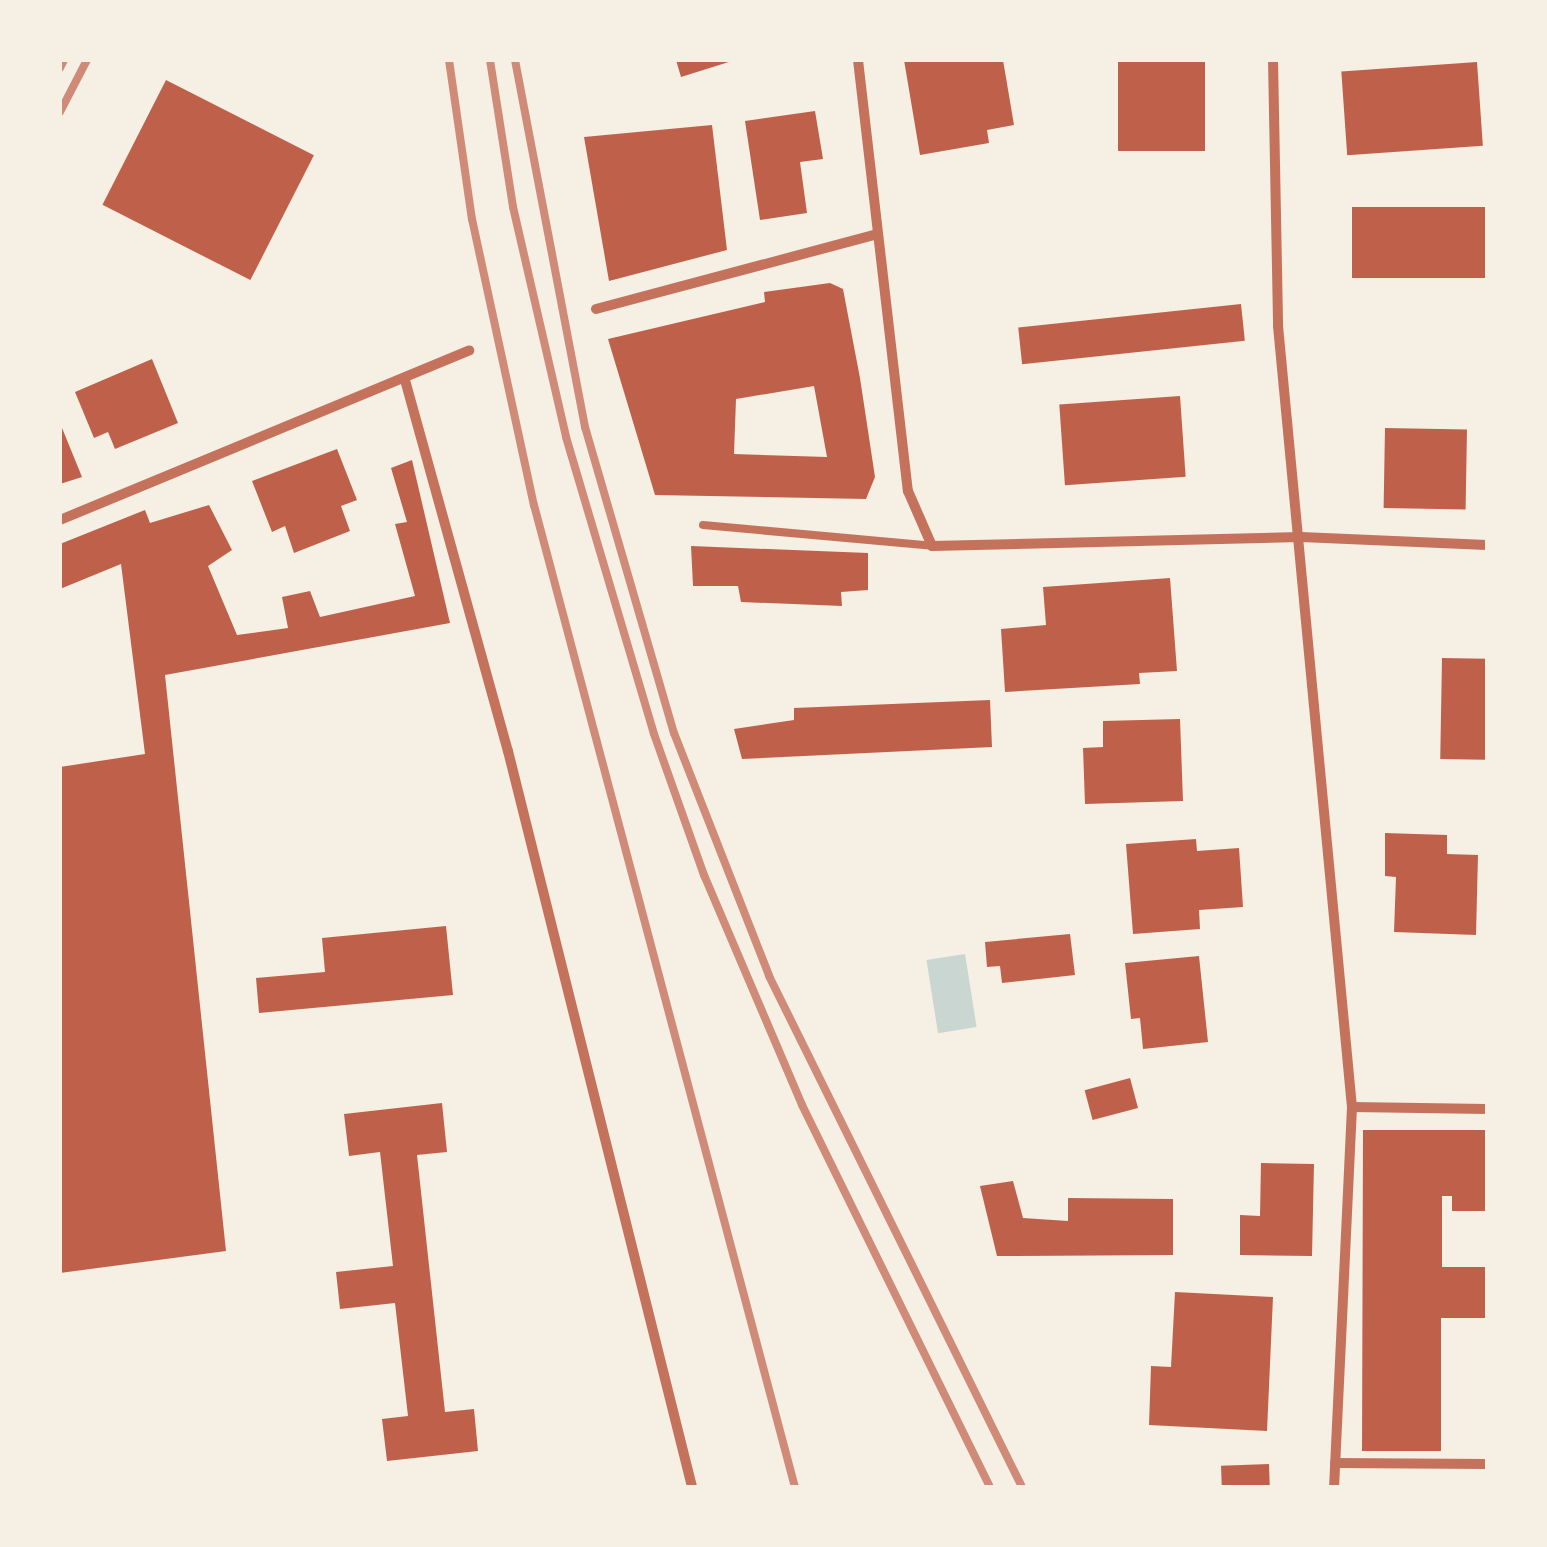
<!DOCTYPE html>
<style>
body{margin:0}
#map{position:relative;width:1547px;height:1547px;overflow:hidden;background:#f6efe4;font-family:"PT Sans Narrow",sans-serif}
div>[style]{position:absolute}
[style*='--x']{left:calc(var(--x)*1px);top:calc(var(--y)*1px);width:calc(var(--w)*1px);rotate:calc(var(--a)*1deg)}
.water>*{inset:0;background:#c9d6d2;transform-origin:0 0}
.building>*{inset:0;background:#bf614a;transform-origin:0 0}
.service>*{height:8px;margin:-4px;padding:0 4px;transform-origin:4px;border-radius:4px;background:#c5725c}
.minor>*{height:10px;margin:-5px;padding:0 5px;transform-origin:5px;border-radius:5px;background:#c5725c}
.rail>*{height:8px;margin:-4px;padding:0 4px;transform-origin:4px;border-radius:4px;background:#cf8b77}
span{translate:-50% -50%;white-space:nowrap;text-align:center;line-height:1.15;-webkit-text-stroke:8px #f6efe4;paint-order:stroke}
.frame{position:absolute;inset:0;border:62px solid #f6efe4;pointer-events:none}
</style>
<div id="map">
<div class="water">
<i style="left:965px;top:954px;width:74px;height:39px;rotate:81deg"></i>
</div>
<div class="building">
<i style="clip-path:polygon(676px 60px,731px 60px,732px 61px,681px 77px)"></i>
<i style="clip-path:polygon(904px 60px,1003px 60px,1014px 125px,987px 130px,989px 143px,920px 155px)"></i>
<i style="left:1118px;top:60px;width:87px;height:91px"></i>
<i style="left:1477px;top:62px;width:84px;height:136px;rotate:86deg"></i>
<i style="left:166px;top:80px;width:166px;height:140px;rotate:27deg"></i>
<i style="clip-path:polygon(815px 111px,823px 159px,800px 162px,807px 213px,760px 220px,745px 121px)"></i>
<i style="clip-path:polygon(712px 125px,727px 250px,609px 281px,584px 137px)"></i>
<i style="left:1352px;top:207px;width:135px;height:71px"></i>
<i style="clip-path:polygon(evenodd,830px 283px,843px 289px,860px 378px,875px 477px,866px 499px,655px 495px,608px 339px,765px 302px,764px 292px,830px 283px,814px 386px,827px 457px,734px 454px,736px 399px,814px 386px)"></i>
<i style="left:1241px;top:304px;width:37px;height:224px;rotate:84deg"></i>
<i style="clip-path:polygon(152px 359px,178px 423px,115px 449px,108px 432px,94px 438px,75px 392px)"></i>
<i style="left:1180px;top:396px;width:81px;height:121px;rotate:86deg"></i>
<i style="clip-path:polygon(60px 423px,82px 477px,60px 484px)"></i>
<i style="left:1385px;top:428px;width:82px;height:80px;rotate:1deg"></i>
<i style="clip-path:polygon(337px 449px,357px 500px,341px 506px,350px 531px,294px 553px,285px 526px,272px 532px,252px 481px)"></i>
<i style="clip-path:polygon(412px 460px,450px 623px,165px 675px,226px 1251px,60px 1273px,60px 767px,145px 754px,121px 564px,60px 589px,60px 544px,145px 510px,150px 523px,209px 505px,232px 550px,208px 566px,237px 635px,288px 628px,282px 597px,310px 591px,320px 617px,415px 596px,395px 524px,407px 522px,391px 468px)"></i>
<i style="clip-path:polygon(691px 546px,868px 553px,868px 590px,841px 592px,842px 606px,741px 602px,738px 586px,693px 586px)"></i>
<i style="clip-path:polygon(1170px 578px,1177px 671px,1139px 673px,1140px 684px,1005px 692px,1001px 629px,1046px 625px,1043px 587px)"></i>
<i style="left:1442px;top:658px;width:45px;height:101px;rotate:1deg"></i>
<i style="clip-path:polygon(990px 700px,992px 747px,742px 759px,734px 729px,794px 720px,794px 708px)"></i>
<i style="clip-path:polygon(1180px 719px,1183px 801px,1085px 804px,1083px 748px,1103px 747px,1103px 721px)"></i>
<i style="clip-path:polygon(1385px 833px,1447px 835px,1447px 854px,1478px 855px,1476px 935px,1394px 932px,1396px 877px,1385px 876px)"></i>
<i style="clip-path:polygon(1196px 839px,1197px 851px,1239px 848px,1243px 907px,1199px 910px,1200px 929px,1133px 934px,1126px 844px)"></i>
<i style="clip-path:polygon(446px 926px,453px 995px,259px 1013px,256px 978px,325px 972px,322px 938px)"></i>
<i style="clip-path:polygon(1070px 934px,1075px 975px,1002px 983px,1000px 966px,987px 967px,985px 942px)"></i>
<i style="clip-path:polygon(1199px 956px,1208px 1042px,1143px 1049px,1140px 1018px,1131px 1019px,1125px 963px)"></i>
<i style="left:1130px;top:1078px;width:31px;height:47px;rotate:75deg"></i>
<i style="clip-path:polygon(442px 1103px,447px 1152px,417px 1155px,445px 1412px,474px 1409px,478px 1451px,387px 1461px,382px 1419px,408px 1416px,395px 1303px,340px 1309px,336px 1272px,393px 1266px,380px 1152px,349px 1156px,344px 1114px)"></i>
<i style="clip-path:polygon(1363px 1130px,1487px 1130px,1487px 1211px,1452px 1211px,1452px 1196px,1442px 1196px,1442px 1267px,1487px 1267px,1487px 1318px,1441px 1318px,1441px 1451px,1362px 1451px)"></i>
<i style="clip-path:polygon(1261px 1163px,1314px 1164px,1312px 1256px,1240px 1255px,1240px 1215px,1260px 1216px)"></i>
<i style="clip-path:polygon(1013px 1181px,1023px 1218px,1068px 1221px,1068px 1198px,1173px 1199px,1173px 1255px,997px 1256px,980px 1186px)"></i>
<i style="clip-path:polygon(1175px 1292px,1273px 1297px,1267px 1431px,1149px 1425px,1151px 1366px,1171px 1367px)"></i>
<i style="left:1269px;top:1464px;width:23px;height:48px;rotate:88deg"></i>
</div>
<div class="service">
<i style="--x:703;--y:525;--w:230;--a:5.2"></i>
</div>
<div class="minor">
<i style="--x:858;--y:60;--w:434;--a:83.4"></i>
<i style="--x:908;--y:491;--w:60;--a:66.4"></i>
<i style="--x:932;--y:546;--w:369;--a:-1.4"></i>
<i style="--x:1301;--y:537;--w:186;--a:2.5"></i>
<i style="--x:1273;--y:60;--w:266;--a:88.9"></i>
<i style="--x:1278;--y:326;--w:784;--a:84.59"></i>
<i style="--x:1352;--y:1107;--w:380;--a:92.7"></i>
<i style="--x:596;--y:309;--w:288;--a:-14.9"></i>
<i style="--x:405;--y:380;--w:385;--a:74.5"></i>
<i style="--x:508;--y:751;--w:759;--a:75.96"></i>
<i style="--x:60;--y:520;--w:443;--a:-22.5"></i>
<i style="--x:1352;--y:1107;--w:135;--a:0.8"></i>
<i style="--x:1335;--y:1463;--w:152;--a:0.4"></i>
</div>
<div class="rail">
<i style="--x:449;--y:60;--w:161;--a:81.8"></i>
<i style="--x:472;--y:219;--w:293;--a:77.8"></i>
<i style="--x:534;--y:505;--w:1016;--a:75.12"></i>
<i style="--x:490;--y:60;--w:149;--a:81.1"></i>
<i style="--x:513;--y:207;--w:236;--a:77"></i>
<i style="--x:566;--y:437;--w:310;--a:73.5"></i>
<i style="--x:654;--y:734;--w:150;--a:70.5"></i>
<i style="--x:704;--y:875;--w:250;--a:66.9"></i>
<i style="--x:802;--y:1105;--w:426;--a:63.8"></i>
<i style="--x:515;--y:60;--w:374;--a:79.2"></i>
<i style="--x:585;--y:427;--w:319;--a:73.8"></i>
<i style="--x:674;--y:733;--w:261;--a:68.6"></i>
<i style="--x:769;--y:976;--w:570;--a:63.66"></i>
<i style="--x:60;--y:68;--w:9;--a:-63"></i>
<i style="--x:60;--y:112;--w:59;--a:-62.6"></i>
</div>
<div class="frame"></div>
</div>
